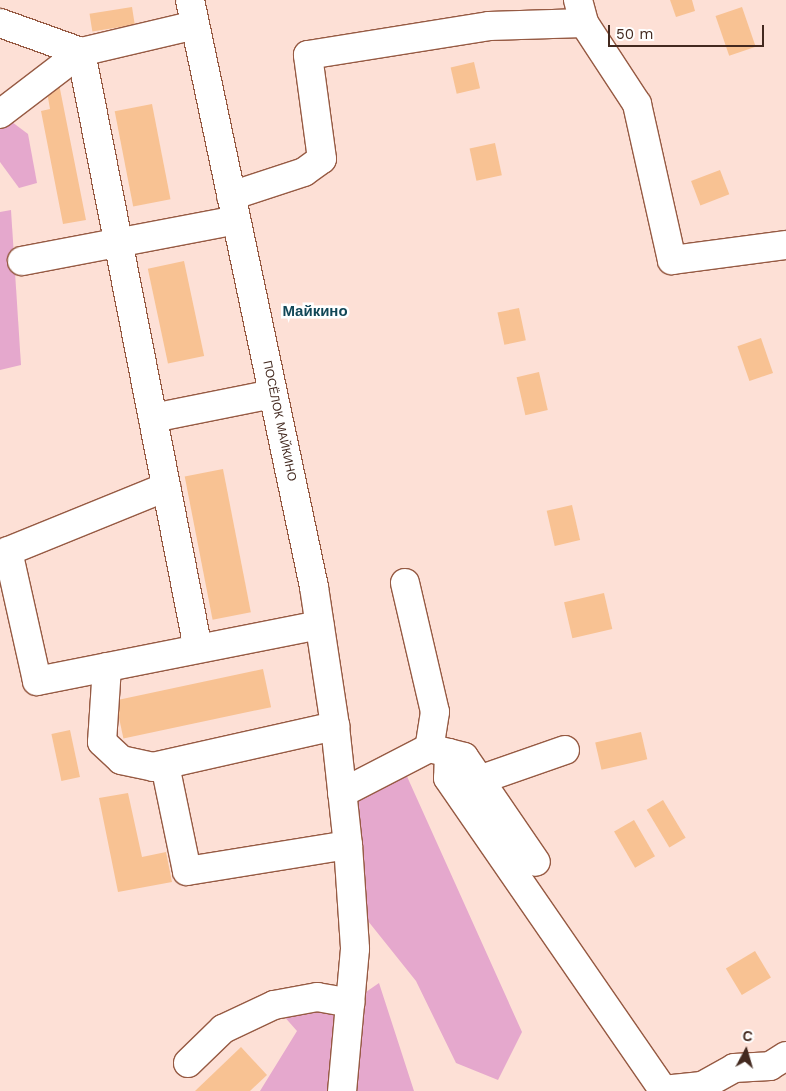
<!DOCTYPE html>
<meta charset="utf-8">
<style>
body{margin:0}
#map{position:relative;width:786px;height:1091px;overflow:hidden;background:#fde0d6;font-family:"Work Sans",sans-serif}
div>[style]{position:absolute}
[style*='--x']{left:calc(var(--x)*1px);top:calc(var(--y)*1px);width:calc(var(--w)*1px);rotate:calc(var(--a)*1deg)}
.green>*{inset:0;background:#e5a8cd}
.building>*{inset:0;background:#f8c293;transform-origin:0 0}
.roads{filter:drop-shadow(1px 0 #965a43) drop-shadow(-1px 0 #965a43) drop-shadow(0 1px #965a43) drop-shadow(0 -1px #965a43)}
.minor>*{height:28px;margin:-14px;padding:0 14px;transform-origin:14px;border-radius:14px;background:#fff}
span{translate:-50% -50%;white-space:nowrap;text-align:center;line-height:1.15;-webkit-text-stroke:5px #fff;paint-order:stroke}
.street-label{font-size:12px;color:#43291f}
.quarter-label{font-size:15px;color:#124757;font-weight:700}
.north{position:absolute;left:721px;top:1026px;width:50px;height:50px;-webkit-text-stroke:4px #fff;paint-order:stroke;rotate:6deg;font-size:14px;font-weight:700;line-height:20px;text-align:center;color:#43291f}
.north::after{content:'';display:block;margin:auto;width:18px;height:22px;background:#43291f;clip-path:polygon(50% 0,100% 100%,50% 72%,0 100%)}
.scale{position:absolute;left:608px;top:25px;width:156px;height:22px;box-sizing:border-box;border:2px solid #43291f;border-top:0;padding-left:6px;font-size:15px;line-height:18px;white-space:nowrap;color:#43291f;-webkit-text-stroke:4px #fff;paint-order:stroke}
</style>
<div id="map">
<div class="green">
<i style="clip-path:polygon(8px 119px,28px 134px,37px 183px,19px 188px,0 162px,0 129px)"></i>
<i style="clip-path:polygon(11px 210px,21px 365px,0 370px,0 212px)"></i>
<i style="clip-path:polygon(405px 772px,522px 1032px,498px 1080px,456px 1063px,416px 981px,352px 901px,342px 793px)"></i>
<i style="clip-path:polygon(379px 983px,414px 1091px,260px 1091px,297px 1031px,274px 1005px,350px 1003px)"></i>
</div>
<div class="building">
<i style="clip-path:polygon(670px 0,692px 0,695px 11px,676px 17px)"></i>
<i style="left:132px;top:7px;width:18px;height:43px;rotate:81deg"></i>
<i style="left:742px;top:7px;width:42px;height:28px;rotate:71deg"></i>
<i style="left:474px;top:62px;width:27px;height:24px;rotate:77deg"></i>
<i style="clip-path:polygon(59px 84px,86px 220px,63px 224px,41px 111px,50px 109px,46px 86px)"></i>
<i style="left:152px;top:104px;width:97px;height:38px;rotate:79deg"></i>
<i style="left:495px;top:143px;width:33px;height:26px;rotate:78deg"></i>
<i style="left:720px;top:170px;width:26px;height:31px;rotate:69deg"></i>
<i style="left:184px;top:261px;width:97px;height:37px;rotate:78deg"></i>
<i style="left:519px;top:308px;width:33px;height:22px;rotate:78deg"></i>
<i style="left:761px;top:338px;width:37px;height:25px;rotate:71deg"></i>
<i style="left:539px;top:372px;width:39px;height:23px;rotate:77deg"></i>
<i style="left:223px;top:469px;width:146px;height:39px;rotate:79deg"></i>
<i style="left:572px;top:505px;width:36px;height:26px;rotate:77deg"></i>
<i style="left:604px;top:593px;width:37px;height:41px;rotate:77deg"></i>
<i style="left:263px;top:669px;width:39px;height:151px;rotate:78deg"></i>
<i style="left:70px;top:730px;width:48px;height:19px;rotate:78deg"></i>
<i style="left:641px;top:732px;width:28px;height:47px;rotate:77deg"></i>
<i style="clip-path:polygon(128px 793px,142px 857px,166px 852px,172px 882px,118px 892px,99px 798px)"></i>
<i style="left:663px;top:800px;width:44px;height:19px;rotate:59deg"></i>
<i style="left:634px;top:820px;width:42px;height:23px;rotate:60deg"></i>
<i style="left:755px;top:951px;width:31px;height:34px;rotate:59deg"></i>
<i style="clip-path:polygon(241px 1047px,267px 1075px,250px 1091px,195px 1091px)"></i>
</div>
<div class="roads">
<div class="minor">
<i style="--x:190;--y:0;--w:600;--a:78.07"></i>
<i style="--x:314;--y:587;--w:141;--a:81.4"></i>
<i style="--x:335;--y:726;--w:120;--a:83.8"></i>
<i style="--x:348;--y:845;--w:104;--a:86.1"></i>
<i style="--x:355;--y:949;--w:143;--a:95.2"></i>
<i style="--x:578;--y:0;--w:24;--a:75"></i>
<i style="--x:584;--y:23;--w:97;--a:56.8"></i>
<i style="--x:637;--y:104;--w:160;--a:77.4"></i>
<i style="--x:672;--y:260;--w:115;--a:-7.5"></i>
<i style="--x:0;--y:23;--w:86;--a:19.7"></i>
<i style="--x:81;--y:52;--w:608;--a:78.91"></i>
<i style="--x:0;--y:114;--w:102;--a:-37.4"></i>
<i style="--x:81;--y:52;--w:117;--a:-13.3"></i>
<i style="--x:231;--y:196;--w:77;--a:-18.2"></i>
<i style="--x:304;--y:172;--w:22;--a:-36"></i>
<i style="--x:322;--y:159;--w:105;--a:-97.7"></i>
<i style="--x:308;--y:55;--w:183;--a:-9.1"></i>
<i style="--x:489;--y:26;--w:95;--a:-1.8"></i>
<i style="--x:22;--y:261;--w:218;--a:-10.8"></i>
<i style="--x:153;--y:418;--w:122;--a:-11.3"></i>
<i style="--x:166;--y:487;--w:170;--a:157.9"></i>
<i style="--x:8;--y:551;--w:133;--a:77.4"></i>
<i style="--x:37;--y:681;--w:288;--a:-11.2"></i>
<i style="--x:405;--y:583;--w:132;--a:76.9"></i>
<i style="--x:435;--y:712;--w:36;--a:99"></i>
<i style="--x:107;--y:667;--w:75;--a:93.8"></i>
<i style="--x:102;--y:742;--w:26;--a:43"></i>
<i style="--x:121;--y:760;--w:33;--a:12"></i>
<i style="--x:153;--y:767;--w:187;--a:-12.7"></i>
<i style="--x:449;--y:753;--w:25;--a:92"></i>
<i style="--x:448;--y:778;--w:379;--a:55.4"></i>
<i style="--x:663;--y:1090;--w:39;--a:-6"></i>
<i style="--x:702;--y:1086;--w:37;--a:-29"></i>
<i style="--x:734;--y:1068;--w:36;--a:-3"></i>
<i style="--x:770;--y:1066;--w:19;--a:-32"></i>
<i style="--x:165;--y:765;--w:108;--a:78.3"></i>
<i style="--x:187;--y:871;--w:163;--a:-9.2"></i>
<i style="--x:479;--y:780;--w:91;--a:-19.2"></i>
<i style="--x:342;--y:793;--w:98;--a:-27.3"></i>
<i style="--x:429;--y:748;--w:36;--a:14"></i>
<i style="--x:464;--y:757;--w:127;--a:55.6"></i>
<i style="--x:188;--y:1063;--w:49;--a:-44.2"></i>
<i style="--x:223;--y:1029;--w:56;--a:-25.2"></i>
<i style="--x:274;--y:1005;--w:44;--a:-10.5"></i>
<i style="--x:317;--y:997;--w:34;--a:10"></i>
</div>
</div>
<div class="street-label">
<span style="left:279px;top:421px;rotate:78deg">ПОСЁЛОК МАЙКИНО</span>
</div>
<div class="quarter-label">
<span style="left:315px;top:312px">Майкино</span>
</div>
<div class="north">С</div>
<div class="scale">50 m</div>
</div>
